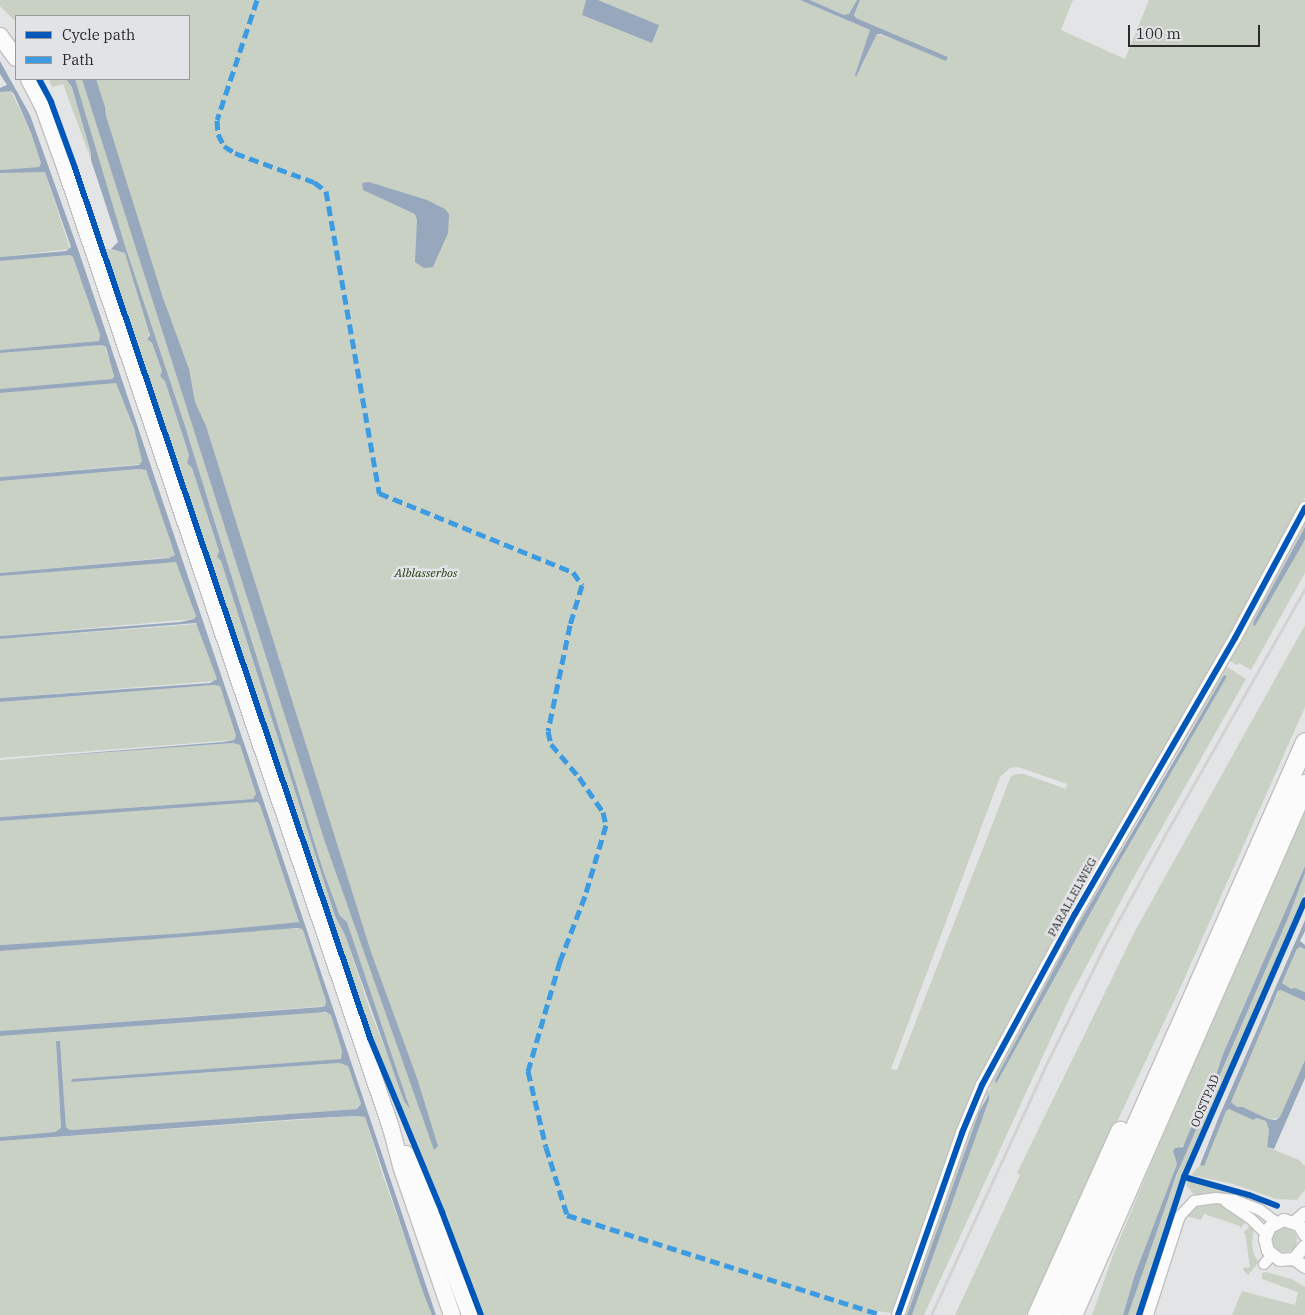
<!DOCTYPE html>
<style>
body{margin:0}
#map{position:relative;width:1305px;height:1315px;overflow:hidden;background:#e3e4e5;font-family:"IBM Plex Serif",serif}
div>[style]{position:absolute}
[style*='--x']{left:calc(var(--x)*1px);top:calc(var(--y)*1px);width:calc(var(--w)*1px);rotate:calc(var(--a)*1deg)}
.green>*{inset:0;background:#c9d1c5}
.round{border-radius:50%}
.water>*{inset:0;background:#98a8bc}
.roads{filter:drop-shadow(1px 0 #c0c0c1) drop-shadow(-1px 0 #c0c0c1) drop-shadow(0 1px #c0c0c1) drop-shadow(0 -1px #c0c0c1)}
.minor>*{height:10px;margin:-5px;padding:0 5px;transform-origin:5px;border-radius:5px;background:#fbfbfb}
.tertiary>*{height:12px;margin:-6px;padding:0 6px;transform-origin:6px;border-radius:6px;background:#fbfbfb}
.primary>*{height:16px;margin:-8px;padding:0 8px;transform-origin:8px;border-radius:8px;background:#fbfbfb}
.motorway>*{height:19px;margin:-9.5px;padding:0 9.5px;transform-origin:9.5px;border-radius:9.5px;background:#fbfbfb}
.rail>*{height:2.5px;margin:-1.25px;padding:0 1.25px;transform-origin:1.25px;border-radius:1.25px;background:#d2d2d2}
.quiet>*{height:5px;margin-top:-2.5px;transform-origin:0;background:repeating-linear-gradient(90deg,#3d9ce1 0 10px,transparent 0 15px)}
.cycleway>*{height:6px;margin:-3px;padding:0 3px;transform-origin:3px;border-radius:3px;background:#0057b8}
span{translate:-50% -50%;white-space:nowrap;text-align:center;line-height:1.15;-webkit-text-stroke:5px #e2e3e6;paint-order:stroke}
.park-label{font-size:12px;color:#233c0b;font-style:italic}
.street-label{font-size:12px;color:#2b2b2c}
.legend{position:absolute;left:15px;top:15px;width:175px;height:65px;box-sizing:border-box;background:#e2e3e6;border:1px solid #99999c;margin:0;padding:6px 9px;list-style:none;font-size:15px;color:#2b2b2c}
.legend li{display:flex;align-items:center;gap:10px;height:25px}
.legend b{width:25px;border:1px solid #99999c}
.scale{position:absolute;left:1128px;top:25px;width:132px;height:22px;box-sizing:border-box;border:2px solid #2b2b2c;border-top:0;padding-left:6px;font-size:15px;line-height:18px;white-space:nowrap;color:#2b2b2c;-webkit-text-stroke:4px #e2e3e6;paint-order:stroke}
</style>
<div id="map">
<div class="green">
<i style="clip-path:polygon(evenodd,0 0,586px 0,582px 15px,659px 25px,598px 0,800px 0,870px 30px,871px 32px,855px 75px,861px 68px,877px 34px,948px 57px,856px 18px,854px 15px,860px 0,1073px 0,1061px 30px,1125px 59px,1149px 0,1305px 0,1305px 497px,1298px 514px,984px 1073px,891px 1313px,877px 1311px,875px 1315px,482px 1315px,447px 1215px,369px 1030px,104px 248px,125px 253px,123px 246px,63px 84px,52px 87px,49px 79px,189px 79px,189px 16px,16px 16px,15px 21px,0 6px,0 0,150px 332px,210px 506px,323px 870px,340px 916px,347px 922px,409px 1107px,372px 1016px,345px 935px,335px 916px,221px 561px,217px 557px,219px 551px,192px 468px,187px 463px,189px 455px,165px 380px,160px 376px,162px 371px,152px 343px,147px 339px,150px 332px,0 0,1018px 767px,1067px 784px,1066px 789px,1024px 774px,1016px 774px,1011px 776px,897px 1070px,891px 1069px,1000px 777px,1010px 768px,1018px 767px)"></i>
<i style="clip-path:polygon(810px 0,857px 0,853px 11px,849px 15px,844px 15px)"></i>
<i style="clip-path:polygon(11px 91px,31px 133px,41px 163px,39px 167px,0 170px,0 92px)"></i>
<i style="clip-path:polygon(41px 170px,45px 172px,70px 249px,0 257px,0 173px)"></i>
<i style="clip-path:polygon(70px 255px,73px 257px,100px 335px,100px 341px,0 350px,0 261px)"></i>
<i style="clip-path:polygon(102px 345px,105px 347px,114px 372px,112px 379px,0 389px,0 353px)"></i>
<i style="clip-path:polygon(104px 383px,116px 383px,119px 387px,134px 428px,142px 458px,141px 464px,0 477px,0 393px)"></i>
<i style="clip-path:polygon(139px 469px,146px 470px,175px 555px,173px 557px,0 573px,0 481px)"></i>
<i style="clip-path:polygon(1305px 517px,1305px 573px,1251px 670px,1239px 663px,1237px 665px,1230px 661px,1231px 656px)"></i>
<i style="clip-path:polygon(169px 561px,176px 562px,179px 565px,196px 616px,194px 619px,0 636px,0 576px)"></i>
<i style="clip-path:polygon(197px 624px,217px 679px,215px 681px,0 698px,0 639px)"></i>
<i style="clip-path:polygon(1305px 625px,1305px 707px,1181px 986px,1026px 1315px,955px 1315px,1020px 1175px,1017px 1173px,1135px 931px)"></i>
<i style="clip-path:polygon(evenodd,1226px 666px,1246px 679px,1130px 884px,1070px 997px,924px 1315px,912px 1315px,989px 1100px,986px 1095px,907px 1315px,902px 1315px,968px 1127px,985px 1091px,990px 1090px,991px 1088px,989px 1085px,1044px 978px,1226px 666px,1225px 674px,1227px 676px,1225px 680px,1111px 876px,996px 1084px,995px 1080px,1074px 932px,1163px 776px,1225px 674px)"></i>
<i style="clip-path:polygon(213px 685px,220px 686px,236px 736px,234px 740px,0 758px,0 702px)"></i>
<i style="clip-path:polygon(233px 743px,240px 745px,256px 794px,253px 799px,0 817px,0 760px)"></i>
<i style="clip-path:polygon(254px 801px,260px 805px,299px 922px,186px 933px,0 945px,0 821px)"></i>
<i style="clip-path:polygon(1305px 808px,1305px 866px,1223px 1054px,1213px 1084px,1204px 1096px,1184px 1145px,1173px 1151px,1177px 1164px,1135px 1274px,1123px 1315px,1092px 1315px,1113px 1255px,1159px 1145px)"></i>
<i style="clip-path:polygon(1305px 873px,1305px 893px,1176px 1191px,1136px 1315px,1128px 1315px,1154px 1236px,1188px 1146px,1217px 1087px,1223px 1063px)"></i>
<i style="clip-path:polygon(287px 928px,302px 929px,304px 933px,326px 1001px,325px 1006px,0 1031px,0 951px)"></i>
<i style="clip-path:polygon(1299px 945px,1305px 948px,1305px 1060px,1280px 1118px,1268px 1119px,1243px 1107px,1237px 1107px,1230px 1101px)"></i>
<i style="clip-path:polygon(319px 1012px,331px 1014px,342px 1051px,342px 1059px,72px 1079px,71px 1082px,339px 1063px,348px 1066px,361px 1104px,361px 1107px,357px 1109px,70px 1130px,66px 1127px,60px 1041px,56px 1041px,61px 1128px,55px 1132px,0 1137px,0 1036px)"></i>
<i style="clip-path:polygon(1230px 1109px,1253px 1120px,1257px 1118px,1266px 1121px,1269px 1130px,1267px 1147px,1299px 1160px,1305px 1166px,1305px 1190px,1297px 1200px,1276px 1199px,1233px 1184px,1191px 1175px,1202px 1163px,1226px 1111px)"></i>
<i style="clip-path:polygon(355px 1116px,365px 1117px,382px 1173px,432px 1315px,0 1315px,0 1141px)"></i>
<i style="clip-path:polygon(1189px 1180px,1249px 1198px,1262px 1203px,1260px 1206px,1213px 1192px,1195px 1196px,1186px 1185px)"></i>
<i style="clip-path:polygon(1215px 1203px,1228px 1207px,1248px 1220px,1239px 1229px,1240px 1226px,1204px 1214px,1201px 1220px,1187px 1216px,1198px 1206px)"></i>
<i style="clip-path:polygon(1252px 1224px,1254px 1226px,1252px 1243px,1254px 1255px,1259px 1262px,1248px 1275px,1243px 1270px,1243px 1268px,1250px 1267px,1245px 1233px,1243px 1233px)"></i>
<i class="round" style="left:1273px;top:1228px;width:24px;height:24px"></i>
<i style="clip-path:polygon(1266px 1272px,1292px 1279px,1305px 1287px,1305px 1315px,1232px 1315px,1242px 1291px,1295px 1305px,1298px 1292px,1262px 1279px,1262px 1273px)"></i>
</div>
<div class="water">
<i style="clip-path:polygon(586px 0,598px 0,659px 25px,652px 43px,582px 15px)"></i>
<i style="clip-path:polygon(800px 0,810px 0,844px 15px,849px 14px,857px 0,860px 0,854px 15px,856px 18px,948px 57px,946px 61px,881px 34px,877px 34px,856px 77px,855px 75px,870px 30px)"></i>
<i style="clip-path:polygon(0 61px,30px 115px,79px 252px,436px 1315px,432px 1315px,423px 1292px,365px 1117px,355px 1116px,300px 1119px,0 1141px,0 1137px,55px 1132px,61px 1128px,56px 1041px,60px 1041px,66px 1127px,70px 1130px,357px 1109px,361px 1104px,348px 1066px,339px 1063px,71px 1082px,72px 1079px,341px 1059px,342px 1051px,331px 1015px,326px 1012px,0 1036px,0 1031px,321px 1007px,325px 1006px,326px 1001px,304px 933px,302px 929px,297px 928px,0 951px,0 945px,186px 933px,299px 922px,260px 805px,257px 802px,0 821px,0 817px,253px 799px,256px 794px,240px 745px,233px 743px,0 760px,223px 742px,234px 740px,236px 736px,220px 686px,213px 685px,0 702px,0 698px,210px 683px,217px 679px,196px 623px,0 639px,0 636px,180px 622px,194px 619px,196px 616px,176px 562px,0 576px,0 573px,169px 558px,175px 555px,146px 470px,139px 469px,0 481px,0 477px,139px 465px,142px 461px,134px 428px,116px 383px,0 393px,0 389px,112px 379px,114px 376px,106px 347px,102px 345px,0 353px,0 350px,99px 341px,100px 335px,73px 257px,70px 255px,0 261px,0 257px,66px 251px,71px 247px,45px 172px,0 173px,0 170px,39px 167px,41px 163px,31px 133px,14px 94px,11px 91px,0 92px,0 88px,7px 85px,0 74px)"></i>
<i style="clip-path:polygon(66px 79px,75px 79px,125px 246px,184px 423px,323px 870px,340px 916px,347px 922px,410px 1109px,404px 1101px,345px 935px,335px 916px,221px 561px,217px 557px,219px 551px,192px 468px,187px 463px,189px 455px,165px 381px,160px 376px,162px 371px,152px 343px,147px 339px,150px 335px,125px 253px,111px 249px,118px 242px,91px 160px,91px 153px,72px 87px)"></i>
<i style="clip-path:polygon(82px 79px,96px 79px,105px 107px,106px 116px,163px 298px,189px 369px,195px 402px,206px 426px,371px 952px,417px 1078px,438px 1146px,434px 1150px,325px 842px)"></i>
<i style="clip-path:polygon(369px 182px,427px 200px,445px 209px,449px 214px,448px 233px,433px 267px,424px 268px,415px 262px,417px 220px,415px 214px,363px 190px,362px 183px)"></i>
<i style="clip-path:polygon(1305px 527px,1305px 539px,1302px 545px,1255px 626px,1253px 625px,1254px 621px)"></i>
<i style="clip-path:polygon(1224px 675px,1227px 676px,1225px 680px,1111px 876px,996px 1084px,995px 1080px,1074px 932px)"></i>
<i style="clip-path:polygon(1305px 866px,1305px 873px,1288px 918px,1176px 1176px,1128px 1315px,1123px 1315px,1135px 1274px,1177px 1164px,1173px 1151px,1175px 1148px,1183px 1147px,1204px 1096px,1213px 1084px,1223px 1054px)"></i>
<i style="clip-path:polygon(1305px 920px,1305px 931px,1300px 941px,1305px 945px,1305px 949px,1300px 947px,1297px 949px,1282px 983px,1291px 989px,1295px 988px,1305px 992px,1305px 1001px,1281px 990px,1278px 991px,1231px 1102px,1237px 1107px,1243px 1107px,1268px 1119px,1276px 1120px,1280px 1117px,1305px 1060px,1305px 1078px,1274px 1149px,1267px 1147px,1269px 1130px,1266px 1121px,1257px 1118px,1253px 1120px,1229px 1109px,1226px 1111px,1204px 1166px,1200px 1165px,1218px 1119px)"></i>
<i style="clip-path:polygon(989px 1094px,989px 1100px,912px 1315px,907px 1315px,979px 1112px)"></i>
</div>
<div class="roads">
<div class="minor">
<i style="--x:1226;--y:1202;--w:30;--a:34"></i>
<i style="--x:1251;--y:1219;--w:21;--a:45"></i>
<i style="--x:1264;--y:1264;--w:12;--a:-48"></i>
<i style="--x:1148;--y:1315;--w:104;--a:-72.1"></i>
<i style="--x:1180;--y:1216;--w:21;--a:-47"></i>
<i style="--x:1194;--y:1201;--w:22;--a:-8"></i>
<i style="--x:1216;--y:1198;--w:18;--a:6"></i>
<i style="--x:1234;--y:1200;--w:28;--a:21"></i>
<i style="--x:1260;--y:1210;--w:20;--a:37"></i>
</div>
<div class="tertiary">
<i style="--x:1295;--y:1222;--w:13;--a:-42"></i>
<i style="--x:1305;--y:1235;--w:12;--a:-121"></i>
<i style="--x:1299;--y:1225;--w:16;--a:-162"></i>
<i style="--x:1284;--y:1220;--w:16;--a:153"></i>
<i style="--x:1270;--y:1227;--w:13;--a:113"></i>
<i style="--x:1265;--y:1239;--w:12;--a:76"></i>
<i style="--x:1268;--y:1251;--w:15;--a:37"></i>
<i style="--x:1280;--y:1260;--w:14;--a:-4"></i>
<i style="--x:1294;--y:1259;--w:17;--a:-50"></i>
<i style="--x:1294;--y:1259;--w:14;--a:36"></i>
<i style="--x:898;--y:1315;--w:193;--a:-70.6"></i>
<i style="--x:962;--y:1133;--w:52;--a:-67.4"></i>
<i style="--x:982;--y:1085;--w:195;--a:-61.5"></i>
<i style="--x:1075;--y:914;--w:319;--a:-59.9"></i>
<i style="--x:1235;--y:638;--w:148;--a:-61.7"></i>
</div>
<div class="primary">
<i style="--x:0;--y:36;--w:27;--a:54"></i>
<i style="--x:29;--y:79;--w:30;--a:63"></i>
<i style="--x:43;--y:106;--w:65;--a:70.2"></i>
<i style="--x:65;--y:167;--w:1015;--a:71.26"></i>
<i style="--x:391;--y:1128;--w:39;--a:75"></i>
<i style="--x:401;--y:1166;--w:157;--a:71.1"></i>
<i style="--x:406;--y:1154;--w:62;--a:66.3"></i>
<i style="--x:431;--y:1211;--w:111;--a:69.4"></i>
</div>
<div class="motorway">
<i style="--x:1037;--y:1315;--w:202;--a:-65.7"></i>
<i style="--x:1052;--y:1315;--w:626;--a:-66.18"></i>
<i style="--x:1072;--y:1315;--w:580;--a:-66.31"></i>
</div>
</div>
<div class="rail">
<i style="--x:931;--y:1315;--w:282;--a:-65.3"></i>
<i style="--x:1049;--y:1059;--w:125;--a:-63.8"></i>
<i style="--x:1104;--y:947;--w:128;--a:-61.4"></i>
<i style="--x:1165;--y:835;--w:283;--a:-60.4"></i>
</div>
<div class="quiet">
<i style="--x:257;--y:0;--w:126;--a:108.4"></i>
<i style="--x:217;--y:120;--w:14;--a:86"></i>
<i style="--x:218;--y:134;--w:13;--a:63"></i>
<i style="--x:224;--y:146;--w:13;--a:32"></i>
<i style="--x:235;--y:153;--w:84;--a:20.2"></i>
<i style="--x:314;--y:182;--w:15;--a:37"></i>
<i style="--x:326;--y:191;--w:307;--a:80"></i>
<i style="--x:379;--y:493;--w:209;--a:22.2"></i>
<i style="--x:573;--y:572;--w:16;--a:55"></i>
<i style="--x:582;--y:585;--w:42;--a:106.7"></i>
<i style="--x:570;--y:625;--w:108;--a:101.7"></i>
<i style="--x:548;--y:731;--w:13;--a:77"></i>
<i style="--x:551;--y:744;--w:43;--a:49.7"></i>
<i style="--x:579;--y:777;--w:42;--a:55.6"></i>
<i style="--x:603;--y:812;--w:13;--a:77"></i>
<i style="--x:606;--y:825;--w:74;--a:106.5"></i>
<i style="--x:585;--y:896;--w:70;--a:111"></i>
<i style="--x:560;--y:961;--w:115;--a:106.2"></i>
<i style="--x:528;--y:1071;--w:78;--a:76.7"></i>
<i style="--x:546;--y:1147;--w:71;--a:72.8"></i>
<i style="--x:567;--y:1215;--w:330;--a:17.6"></i>
</div>
<div class="cycleway">
<i style="--x:39;--y:79;--w:26;--a:62"></i>
<i style="--x:51;--y:102;--w:70;--a:70"></i>
<i style="--x:75;--y:168;--w:919;--a:71.27"></i>
<i style="--x:370;--y:1038;--w:188;--a:67.5"></i>
<i style="--x:442;--y:1212;--w:110;--a:69.3"></i>
<i style="--x:1184;--y:1177;--w:67;--a:15.5"></i>
<i style="--x:1249;--y:1195;--w:30;--a:21"></i>
<i style="--x:898;--y:1315;--w:193;--a:-70.6"></i>
<i style="--x:962;--y:1133;--w:52;--a:-67.4"></i>
<i style="--x:982;--y:1085;--w:195;--a:-61.5"></i>
<i style="--x:1075;--y:914;--w:319;--a:-59.9"></i>
<i style="--x:1235;--y:638;--w:148;--a:-61.7"></i>
<i style="--x:1139;--y:1315;--w:145;--a:-71.9"></i>
<i style="--x:1184;--y:1177;--w:302;--a:-66.4"></i>
</div>
<div class="park-label">
<span style="left:426px;top:573px">Alblasserbos</span>
</div>
<div class="street-label">
<span style="left:1072px;top:897px;rotate:-61deg">PARALLELWEG</span>
<span style="left:1205px;top:1101px;rotate:-67deg">OOSTPAD</span>
</div>
<ul class="legend">
<li><b style="height:6px;background:#0057b8"></b>Cycle path</li>
<li><b style="height:6px;background:#3d9ce1"></b>Path</li>
</ul>
<div class="scale">100 m</div>
</div>
